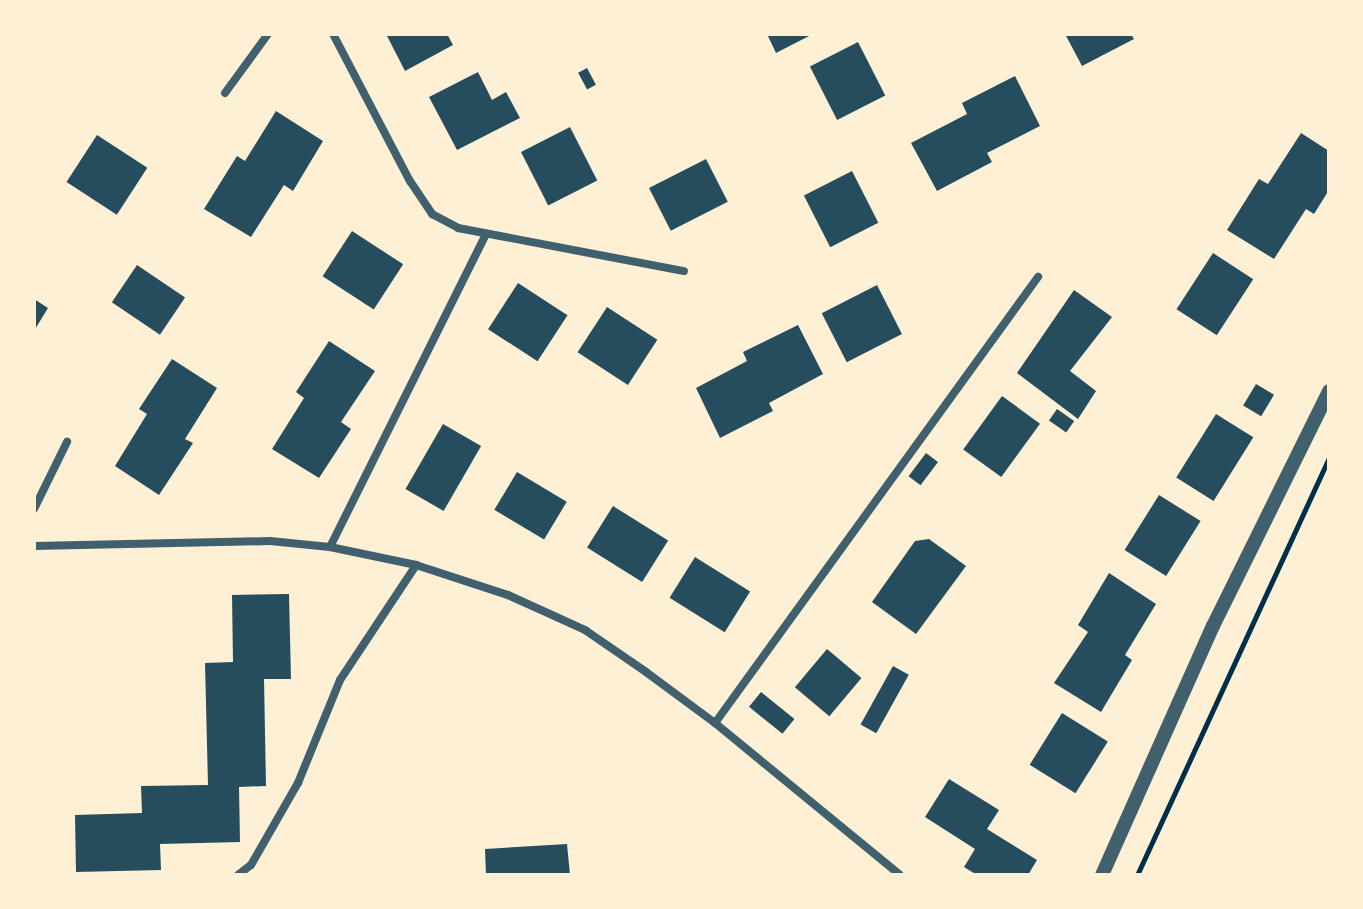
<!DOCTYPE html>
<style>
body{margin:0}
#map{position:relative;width:1363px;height:909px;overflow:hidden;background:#fdf0d5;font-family:Mulish,sans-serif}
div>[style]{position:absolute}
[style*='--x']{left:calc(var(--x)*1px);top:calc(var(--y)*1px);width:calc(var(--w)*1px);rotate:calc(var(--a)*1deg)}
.building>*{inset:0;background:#264d5e;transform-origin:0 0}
.path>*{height:5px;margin:-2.5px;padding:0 2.5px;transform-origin:2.5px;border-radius:2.5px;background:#003049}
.minor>*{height:8px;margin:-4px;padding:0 4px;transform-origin:4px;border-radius:4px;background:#3f606c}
.tertiary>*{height:14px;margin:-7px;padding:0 7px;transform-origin:7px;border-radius:7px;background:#3f606c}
span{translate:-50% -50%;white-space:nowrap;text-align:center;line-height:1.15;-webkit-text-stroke:6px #fdf0d5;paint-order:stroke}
.frame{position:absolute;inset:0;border:36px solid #fdf0d5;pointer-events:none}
</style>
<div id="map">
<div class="building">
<i style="clip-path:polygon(386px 34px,447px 34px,453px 45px,405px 71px)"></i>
<i style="clip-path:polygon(767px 34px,813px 34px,776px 53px)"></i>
<i style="clip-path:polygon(1065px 34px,1131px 34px,1134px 39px,1082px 66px)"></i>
<i style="left:858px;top:42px;width:60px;height:54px;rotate:63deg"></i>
<i style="left:587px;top:68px;width:19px;height:10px;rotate:62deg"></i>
<i style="clip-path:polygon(478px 72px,492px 100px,506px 92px,520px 118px,457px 150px,429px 97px)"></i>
<i style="clip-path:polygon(1015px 76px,1040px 126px,987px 153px,992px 162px,937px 191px,911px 143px,967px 114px,962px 103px)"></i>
<i style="clip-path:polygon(276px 111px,323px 141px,293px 191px,284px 185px,251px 237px,204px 209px,237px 156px,245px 161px)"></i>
<i style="left:570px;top:127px;width:60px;height:55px;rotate:63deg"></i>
<i style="clip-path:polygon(1301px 133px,1329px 151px,1329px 190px,1314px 214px,1306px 209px,1274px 259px,1227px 230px,1259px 179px,1268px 184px)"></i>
<i style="left:97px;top:135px;width:60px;height:56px;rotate:33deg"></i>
<i style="left:706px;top:159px;width:48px;height:64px;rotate:63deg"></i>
<i style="left:852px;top:171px;width:58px;height:54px;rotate:63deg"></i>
<i style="left:352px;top:231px;width:61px;height:54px;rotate:33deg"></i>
<i style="left:1213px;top:253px;width:48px;height:67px;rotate:33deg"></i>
<i style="left:137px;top:265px;width:58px;height:45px;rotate:34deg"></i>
<i style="left:518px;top:283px;width:59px;height:55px;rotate:33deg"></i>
<i style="left:877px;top:285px;width:55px;height:62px;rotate:63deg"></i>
<i style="clip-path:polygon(1074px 290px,1112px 317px,1070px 371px,1096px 391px,1078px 419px,1017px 373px)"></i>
<i style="clip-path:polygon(34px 299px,48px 308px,34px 331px)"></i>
<i style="left:607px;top:307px;width:60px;height:54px;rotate:33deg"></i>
<i style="clip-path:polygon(798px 325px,823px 374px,769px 403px,773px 411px,720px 438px,696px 388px,747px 361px,743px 352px)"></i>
<i style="clip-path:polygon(329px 341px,375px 371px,341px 422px,351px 429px,319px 478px,272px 449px,304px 398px,296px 392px)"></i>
<i style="clip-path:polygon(172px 359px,217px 388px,185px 439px,193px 443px,159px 495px,115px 466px,147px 414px,139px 409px)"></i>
<i style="left:1256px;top:384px;width:21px;height:25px;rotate:31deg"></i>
<i style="left:1002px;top:396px;width:47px;height:66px;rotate:36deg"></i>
<i style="left:1057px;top:409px;width:21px;height:14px;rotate:35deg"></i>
<i style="left:1216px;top:414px;width:44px;height:75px;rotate:32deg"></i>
<i style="left:443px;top:424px;width:44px;height:75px;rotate:30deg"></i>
<i style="left:926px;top:453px;width:15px;height:29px;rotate:37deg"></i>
<i style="left:517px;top:472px;width:58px;height:44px;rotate:31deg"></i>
<i style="left:1159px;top:495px;width:49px;height:65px;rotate:32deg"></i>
<i style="left:613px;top:506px;width:65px;height:49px;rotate:32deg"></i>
<i style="clip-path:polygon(929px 539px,966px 566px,916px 634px,872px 602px,915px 541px)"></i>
<i style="left:695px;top:557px;width:65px;height:48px;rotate:32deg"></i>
<i style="clip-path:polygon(1109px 573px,1156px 604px,1125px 655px,1132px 660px,1101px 712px,1054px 683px,1088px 632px,1078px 625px)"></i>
<i style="clip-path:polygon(289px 594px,291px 679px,264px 679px,266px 786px,239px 787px,240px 842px,160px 844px,161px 870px,76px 872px,75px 815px,142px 813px,141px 786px,208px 785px,205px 663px,233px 662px,232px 595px)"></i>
<i style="left:827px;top:649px;width:45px;height:50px;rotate:40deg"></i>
<i style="left:893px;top:666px;width:18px;height:67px;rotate:29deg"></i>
<i style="left:761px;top:692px;width:43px;height:19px;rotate:39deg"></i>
<i style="left:1062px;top:713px;width:54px;height:61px;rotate:32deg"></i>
<i style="clip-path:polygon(949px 779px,999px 810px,987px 829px,1037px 860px,1028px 875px,977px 875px,964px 867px,975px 849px,925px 817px)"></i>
<i style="clip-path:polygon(567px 844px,570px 875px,486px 875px,485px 849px)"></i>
</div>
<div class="path">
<i style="--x:1137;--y:875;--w:459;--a:-65.3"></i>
</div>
<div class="minor">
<i style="--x:333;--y:34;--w:166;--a:62.4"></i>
<i style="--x:410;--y:181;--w:40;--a:56"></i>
<i style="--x:432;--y:214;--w:30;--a:28"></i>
<i style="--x:458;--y:228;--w:230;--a:10.8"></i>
<i style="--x:225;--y:93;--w:73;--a:-53.9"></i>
<i style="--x:34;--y:509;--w:75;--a:-63.8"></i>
<i style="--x:34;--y:546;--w:236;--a:-1.2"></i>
<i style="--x:270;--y:541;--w:60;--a:5.7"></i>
<i style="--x:330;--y:547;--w:88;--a:11.8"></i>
<i style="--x:416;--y:565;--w:97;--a:18.1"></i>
<i style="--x:508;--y:595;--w:85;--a:24.4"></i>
<i style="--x:585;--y:630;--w:74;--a:34.5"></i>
<i style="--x:646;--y:672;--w:86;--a:36.5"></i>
<i style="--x:715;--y:723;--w:239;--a:39.4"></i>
<i style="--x:330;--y:547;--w:350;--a:-63.5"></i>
<i style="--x:715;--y:723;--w:551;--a:-54.09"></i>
<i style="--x:238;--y:875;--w:16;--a:-38"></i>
<i style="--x:251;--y:865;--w:95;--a:-60.2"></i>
<i style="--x:298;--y:783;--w:111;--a:-67.8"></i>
<i style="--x:340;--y:680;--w:138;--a:-56.5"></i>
</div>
<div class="tertiary">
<i style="--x:1102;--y:875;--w:273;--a:-66"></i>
<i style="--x:1213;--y:626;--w:262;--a:-63.7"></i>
</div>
<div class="frame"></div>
</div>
